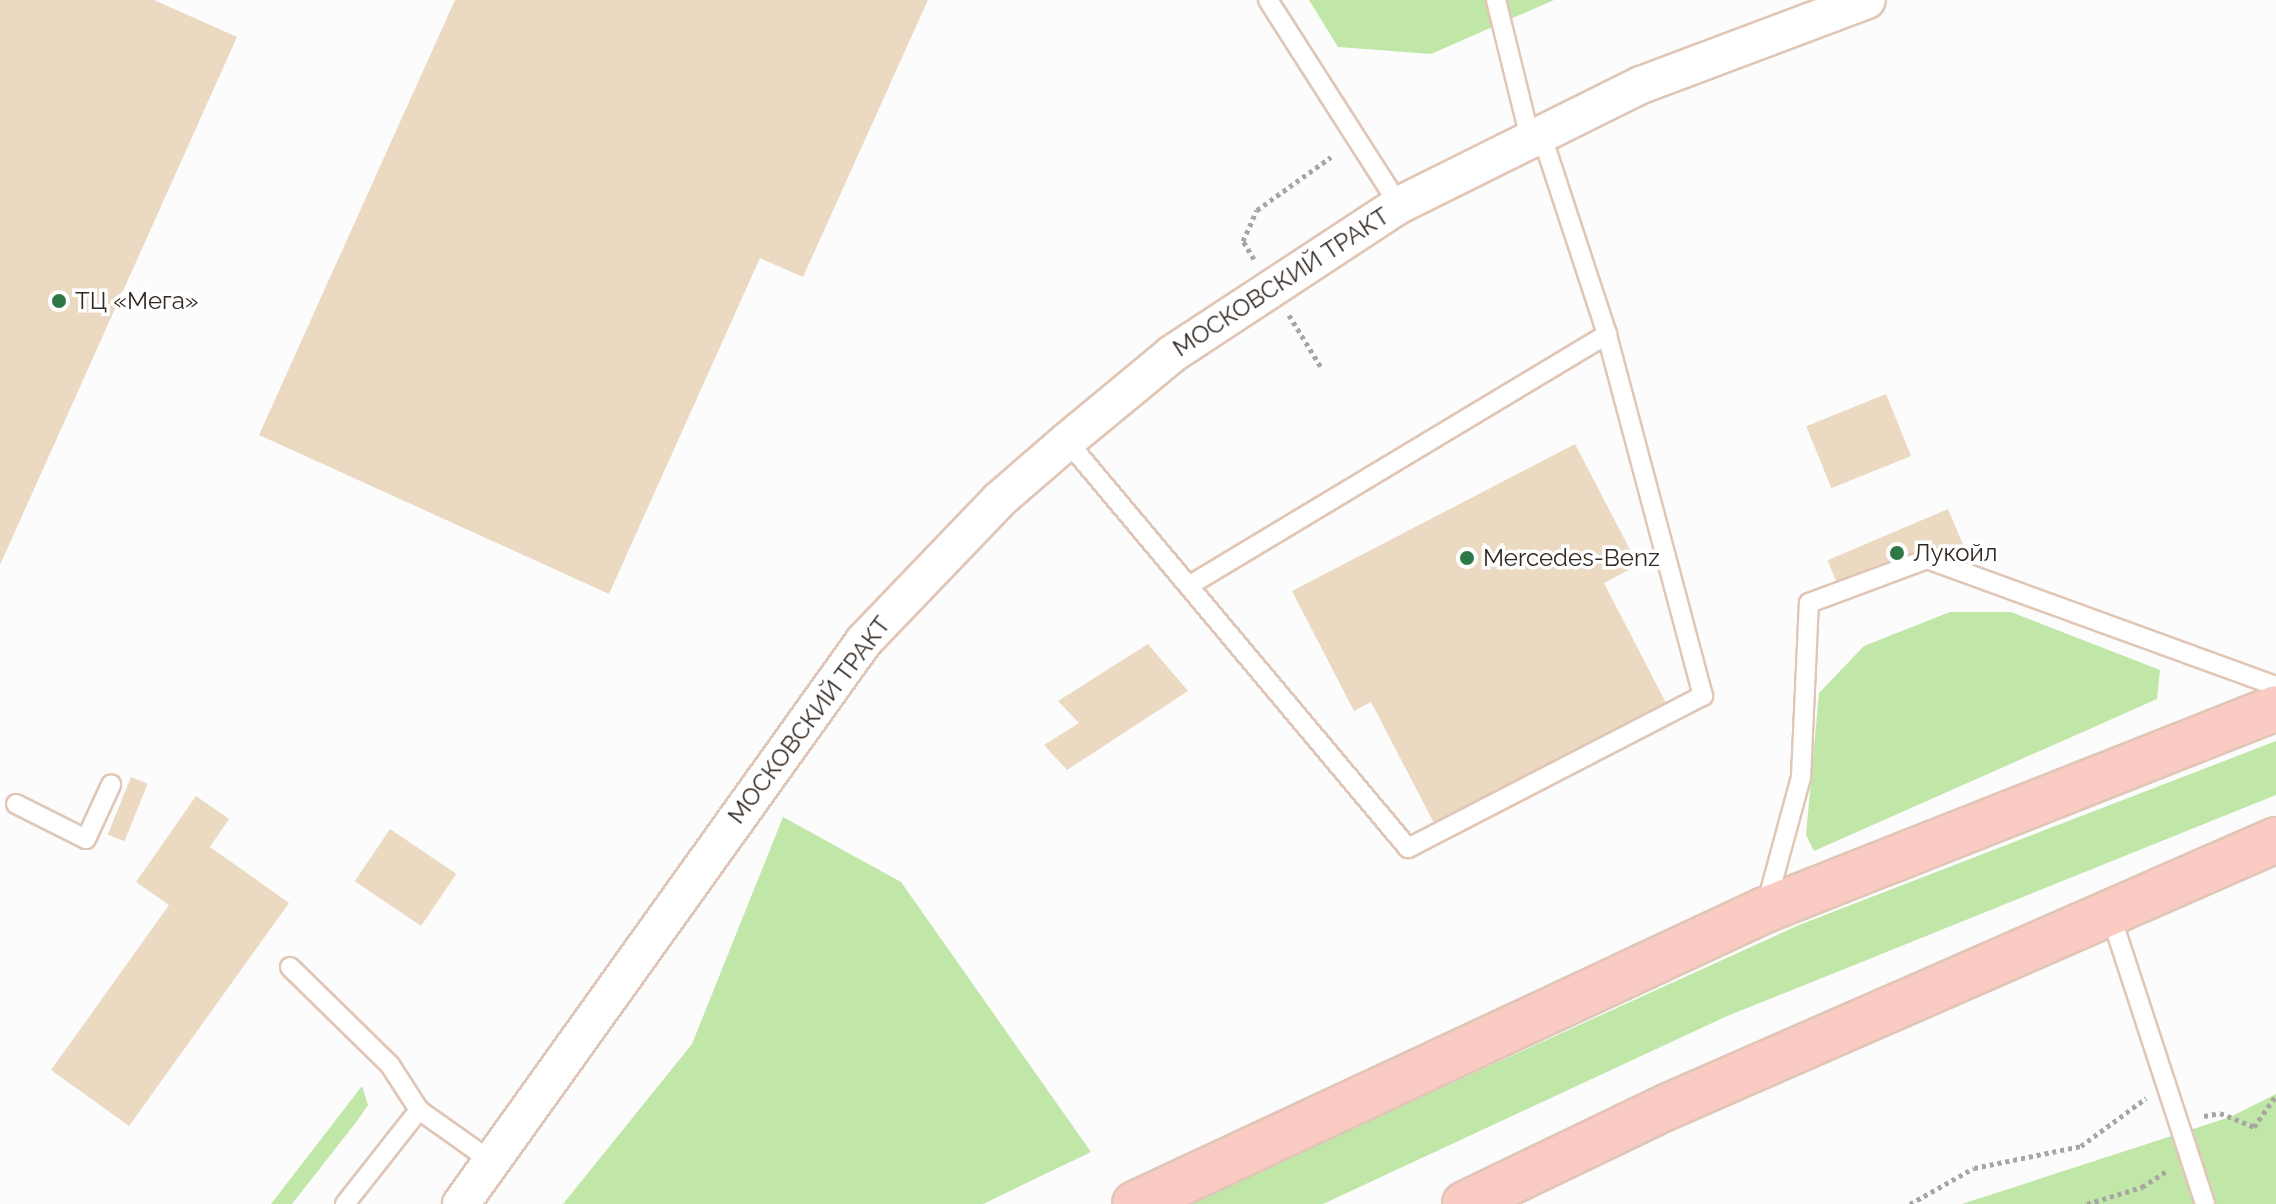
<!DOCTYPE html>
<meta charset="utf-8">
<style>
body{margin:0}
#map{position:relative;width:2276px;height:1204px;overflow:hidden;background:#fcfcfc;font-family:Raleway,sans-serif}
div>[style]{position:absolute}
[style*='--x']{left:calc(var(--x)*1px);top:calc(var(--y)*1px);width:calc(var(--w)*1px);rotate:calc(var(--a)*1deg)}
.green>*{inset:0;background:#c0e6a8}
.building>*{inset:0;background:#ebd9c2;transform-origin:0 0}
.path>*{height:5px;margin-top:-2.5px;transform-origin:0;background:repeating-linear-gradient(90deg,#a9a5a2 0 4px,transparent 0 8px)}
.roads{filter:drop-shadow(2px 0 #e0c6b6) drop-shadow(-2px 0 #e0c6b6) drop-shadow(0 2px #e0c6b6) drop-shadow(0 -2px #e0c6b6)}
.lane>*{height:18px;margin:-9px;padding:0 9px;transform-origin:9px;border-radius:9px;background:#fff}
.street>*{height:36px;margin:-18px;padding:0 18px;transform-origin:18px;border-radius:18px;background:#fff}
.primary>*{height:44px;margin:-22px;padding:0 22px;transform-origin:22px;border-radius:22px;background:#facbc2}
.dots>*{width:22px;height:22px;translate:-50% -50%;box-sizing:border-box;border:4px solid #fff;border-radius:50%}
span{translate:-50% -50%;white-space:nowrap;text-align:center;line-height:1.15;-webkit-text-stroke:7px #fff;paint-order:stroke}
.street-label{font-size:24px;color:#332923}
.poi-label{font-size:24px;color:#332923}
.left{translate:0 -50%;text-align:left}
</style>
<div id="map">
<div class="green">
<i style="clip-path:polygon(1309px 0,1554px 0,1431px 54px,1338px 47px)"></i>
<i style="clip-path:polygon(1950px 612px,2011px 612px,2160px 670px,2157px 699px,1814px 851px,1806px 835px,1819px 693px,1864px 646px)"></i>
<i style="clip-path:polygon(2276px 741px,2276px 795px,1725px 1017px,1323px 1204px,1186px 1204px,1799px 925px)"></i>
<i style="clip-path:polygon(783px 817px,901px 882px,1091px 1152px,983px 1204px,563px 1204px,692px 1044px)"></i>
<i style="clip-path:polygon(362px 1086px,368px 1105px,357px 1121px,292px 1204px,271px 1204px)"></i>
<i style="clip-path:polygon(2276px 1094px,2276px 1204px,1962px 1204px,2230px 1117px)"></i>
</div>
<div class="building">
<i style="clip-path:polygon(0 0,154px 0,237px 37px,0 565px)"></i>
<i style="clip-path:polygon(455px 0,928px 0,803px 277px,760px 258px,609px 594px,259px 435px)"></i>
<i style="left:1886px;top:394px;width:67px;height:86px;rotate:68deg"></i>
<i style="clip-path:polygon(1575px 444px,1638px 565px,1604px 583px,1666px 703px,1435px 825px,1371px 702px,1354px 711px,1292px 591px)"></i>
<i style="left:1948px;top:509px;width:41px;height:131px;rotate:67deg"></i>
<i style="clip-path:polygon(1148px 644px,1188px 691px,1067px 770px,1044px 745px,1079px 723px,1058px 701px)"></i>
<i style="left:131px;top:777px;width:18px;height:62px;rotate:22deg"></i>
<i style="clip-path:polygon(196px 796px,229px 819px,210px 847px,289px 903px,129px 1126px,51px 1070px,169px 905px,136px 882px)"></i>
<i style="left:390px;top:829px;width:80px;height:63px;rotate:34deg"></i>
</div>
<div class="path">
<i style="--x:1254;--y:259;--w:21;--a:-121"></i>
<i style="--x:1243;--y:241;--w:34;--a:-66"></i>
<i style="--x:1257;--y:210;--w:91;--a:-35.6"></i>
<i style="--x:1289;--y:315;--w:61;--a:58.4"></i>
<i style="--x:2204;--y:1116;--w:16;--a:-11"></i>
<i style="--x:2220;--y:1113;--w:37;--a:22"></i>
<i style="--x:2254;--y:1127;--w:39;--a:-55"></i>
<i style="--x:1910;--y:1204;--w:73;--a:-29.4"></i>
<i style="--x:1974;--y:1168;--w:109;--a:-11.6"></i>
<i style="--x:2081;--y:1146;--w:81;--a:-36.4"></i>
<i style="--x:2087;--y:1204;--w:58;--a:-17.2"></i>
<i style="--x:2142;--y:1187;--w:30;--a:-33"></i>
</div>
<div class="roads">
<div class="lane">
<i style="--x:1268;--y:0;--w:243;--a:57.4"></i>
<i style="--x:1496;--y:0;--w:142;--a:76.2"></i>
<i style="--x:1067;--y:441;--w:531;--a:50.04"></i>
<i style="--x:1408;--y:848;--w:332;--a:-27.3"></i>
<i style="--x:1703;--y:696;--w:375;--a:-104.9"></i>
<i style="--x:1607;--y:334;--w:212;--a:-108.2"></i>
<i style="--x:1190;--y:585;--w:487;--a:-31"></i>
<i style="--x:16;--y:804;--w:78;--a:26.6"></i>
<i style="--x:86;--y:839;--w:60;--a:-65.2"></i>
<i style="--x:1766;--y:906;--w:134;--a:-74.8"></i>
<i style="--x:1801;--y:777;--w:174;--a:-87.4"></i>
<i style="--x:1809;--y:603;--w:126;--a:-20.4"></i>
<i style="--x:1927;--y:559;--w:371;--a:20"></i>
<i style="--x:2110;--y:913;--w:306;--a:71.9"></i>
<i style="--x:290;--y:967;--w:140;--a:44.4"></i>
<i style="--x:390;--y:1065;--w:54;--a:57.2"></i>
<i style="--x:419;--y:1110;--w:88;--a:35.3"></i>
<i style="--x:345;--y:1204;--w:120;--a:-51.8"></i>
</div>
<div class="street">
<i style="--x:461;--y:1204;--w:692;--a:-54.4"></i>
<i style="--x:864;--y:641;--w:195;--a:-46.2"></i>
<i style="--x:999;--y:500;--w:90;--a:-40.9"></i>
<i style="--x:1067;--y:441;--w:136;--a:-39.6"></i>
<i style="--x:1172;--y:354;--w:272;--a:-33.3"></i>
<i style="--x:1399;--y:205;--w:270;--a:-26.4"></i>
<i style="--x:1641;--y:85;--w:241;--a:-20.6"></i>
</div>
<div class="primary">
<i style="--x:1135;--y:1204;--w:695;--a:-25.02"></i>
<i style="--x:1765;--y:910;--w:549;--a:-21.57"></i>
<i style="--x:1465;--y:1204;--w:226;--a:-25.7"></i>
<i style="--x:1669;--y:1106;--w:663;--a:-23.66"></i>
</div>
</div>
<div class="dots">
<i style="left:59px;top:301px;background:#2d7846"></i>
<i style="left:1897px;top:553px;background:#2d7846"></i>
<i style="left:1467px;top:558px;background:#2d7846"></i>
</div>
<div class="street-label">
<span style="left:1281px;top:282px;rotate:-33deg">МОСКОВСКИЙ ТРАКТ</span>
<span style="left:809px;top:720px;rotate:-53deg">МОСКОВСКИЙ ТРАКТ</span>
</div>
<div class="poi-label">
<span class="left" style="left:75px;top:301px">ТЦ «Мега»</span>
<span class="left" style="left:1913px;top:553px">Лукойл</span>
<span class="left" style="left:1483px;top:558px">Mercedes-Benz</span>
</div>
</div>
